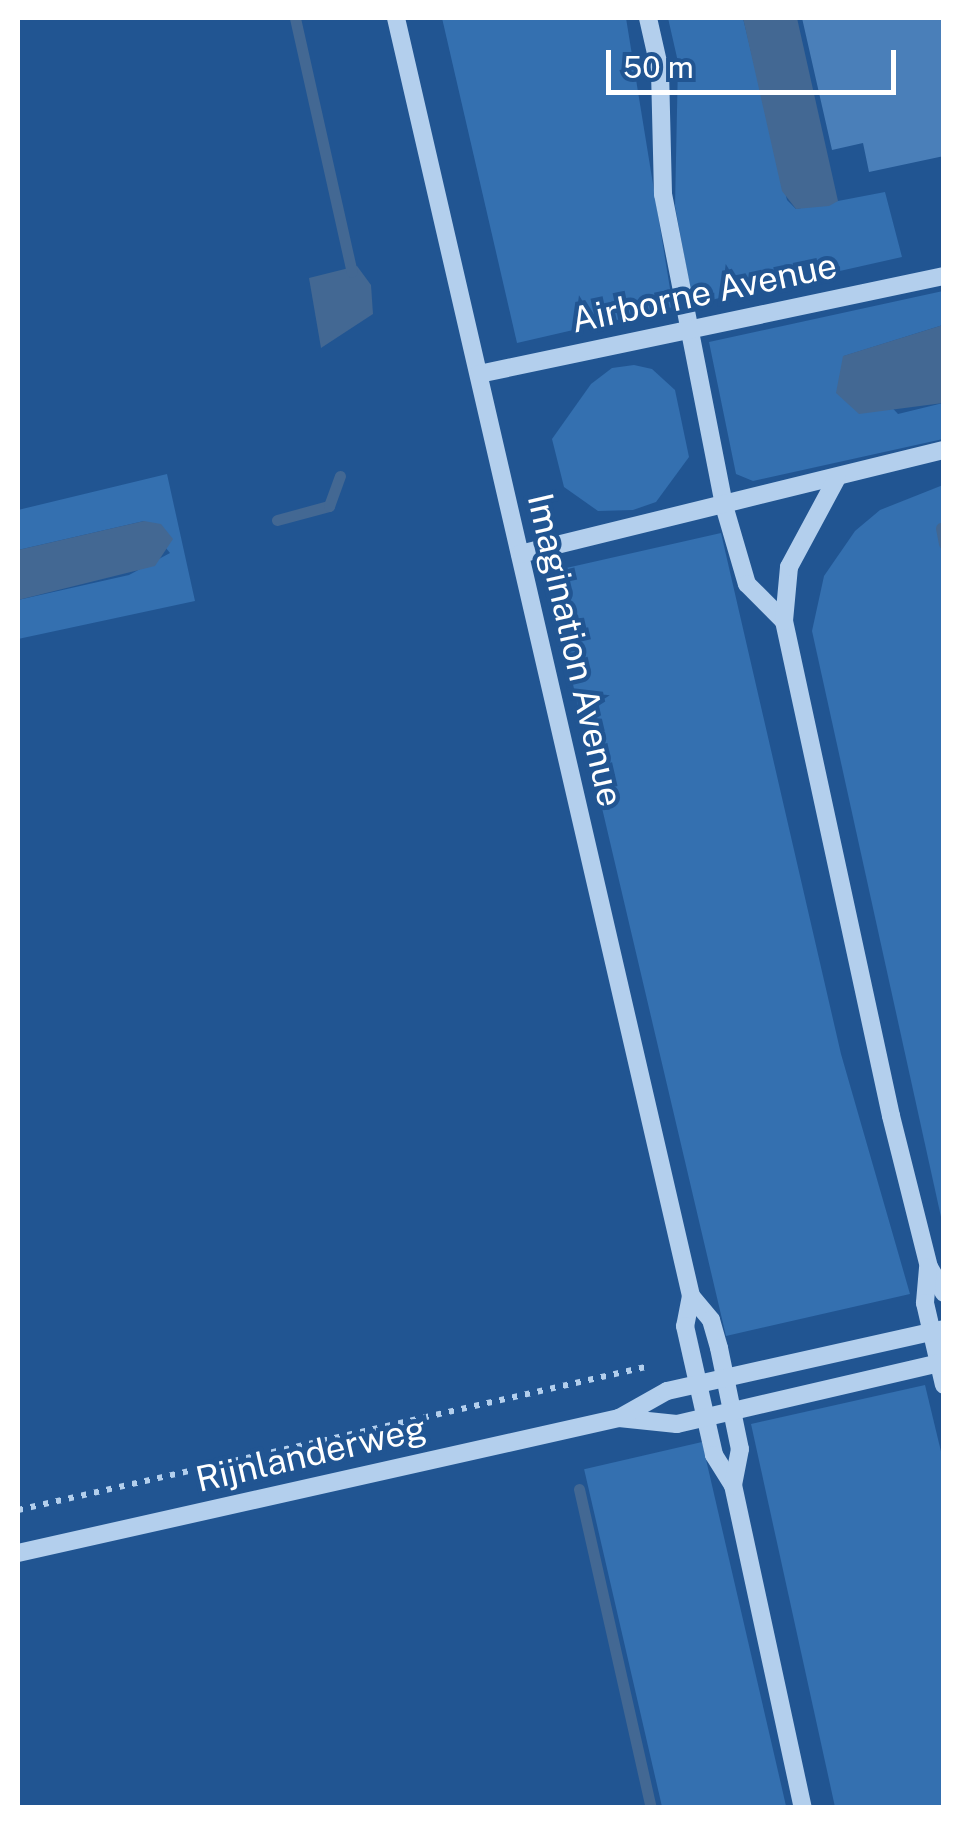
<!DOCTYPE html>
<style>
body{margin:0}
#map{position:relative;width:961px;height:1825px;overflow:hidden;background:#215592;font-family:"Public Sans",sans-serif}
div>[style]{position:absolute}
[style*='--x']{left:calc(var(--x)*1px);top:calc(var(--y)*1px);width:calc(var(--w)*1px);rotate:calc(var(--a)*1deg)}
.green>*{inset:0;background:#3470b0;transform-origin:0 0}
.water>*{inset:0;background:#436893}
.stream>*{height:11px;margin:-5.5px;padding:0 5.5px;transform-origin:5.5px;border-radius:5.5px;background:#436893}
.building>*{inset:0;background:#4a7fb9}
.path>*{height:6px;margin-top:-3px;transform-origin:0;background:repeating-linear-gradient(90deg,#b3cfed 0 5px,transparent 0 13px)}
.minor>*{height:18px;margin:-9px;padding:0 9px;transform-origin:9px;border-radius:9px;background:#b3cfed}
span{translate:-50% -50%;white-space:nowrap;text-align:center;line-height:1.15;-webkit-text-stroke:9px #215592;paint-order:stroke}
.street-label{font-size:35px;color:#fff}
.frame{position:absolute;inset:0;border:20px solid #fff;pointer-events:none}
.scale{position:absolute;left:606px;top:50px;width:290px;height:45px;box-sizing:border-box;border:5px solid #fff;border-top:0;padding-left:12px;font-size:30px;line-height:35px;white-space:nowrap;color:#fff;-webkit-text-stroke:8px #215592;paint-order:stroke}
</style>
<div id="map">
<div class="green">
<i style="clip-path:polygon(442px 18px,626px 18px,673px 307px,517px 343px)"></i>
<i style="clip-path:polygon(668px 18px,743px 18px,787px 200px,796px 209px,885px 192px,902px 257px,693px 304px,675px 206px,678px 62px)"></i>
<i style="clip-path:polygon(943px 291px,943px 325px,844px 356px,898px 414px,943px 403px,943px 439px,753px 481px,736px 474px,709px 342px)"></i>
<i style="clip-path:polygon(634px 365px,652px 369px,675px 390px,689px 457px,656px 502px,633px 510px,598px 511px,564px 487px,552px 439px,591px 384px,612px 368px)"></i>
<i style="clip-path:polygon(167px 474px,195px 601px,18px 639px,18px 600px,129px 575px,170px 553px,144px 521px,18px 550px,18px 510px)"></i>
<i style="clip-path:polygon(943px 485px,944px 485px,943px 1226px,812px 631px,824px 576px,855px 531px,880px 510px)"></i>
<i style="clip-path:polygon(721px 533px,841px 1054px,910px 1294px,726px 1336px,548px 578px,553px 571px)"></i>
<i style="clip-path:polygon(925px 1385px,944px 1464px,943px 1807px,835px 1807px,751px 1424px)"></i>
<i style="left:702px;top:1442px;width:374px;height:121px;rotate:77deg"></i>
</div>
<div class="water">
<i style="clip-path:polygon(743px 18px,797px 18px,838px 201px,829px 206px,796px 209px,782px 191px)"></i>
<i style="clip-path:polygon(357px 266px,371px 285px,373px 314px,321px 348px,309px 278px)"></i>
<i style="clip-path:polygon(943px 325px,943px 403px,859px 414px,836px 393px,843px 356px)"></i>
<i style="clip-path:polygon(144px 521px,161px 524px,173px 539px,155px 566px,18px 600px,18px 550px)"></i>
</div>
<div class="stream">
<i style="--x:295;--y:18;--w:260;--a:77.4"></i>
<i style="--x:277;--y:520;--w:54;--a:-15.1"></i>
<i style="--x:329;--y:506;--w:32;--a:-70"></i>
<i style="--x:941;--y:528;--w:16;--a:79"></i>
<i style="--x:579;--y:1489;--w:327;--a:77.3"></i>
</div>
<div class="building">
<i style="clip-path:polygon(802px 18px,944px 18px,944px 156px,869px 172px,863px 143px,832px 150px)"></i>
</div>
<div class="path">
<i style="--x:18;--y:1510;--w:648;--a:-12.84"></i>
</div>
<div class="minor">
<i style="--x:396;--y:18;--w:1312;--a:77"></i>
<i style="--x:691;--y:1296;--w:31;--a:101"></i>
<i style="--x:685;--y:1326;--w:132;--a:77.3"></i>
<i style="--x:714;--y:1455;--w:36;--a:58"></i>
<i style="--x:733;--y:1485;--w:330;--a:77.8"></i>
<i style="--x:648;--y:18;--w:54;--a:77.2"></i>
<i style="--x:660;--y:71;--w:123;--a:88.6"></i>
<i style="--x:663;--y:194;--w:321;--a:78.9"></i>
<i style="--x:725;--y:509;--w:78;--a:73.7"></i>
<i style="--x:747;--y:584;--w:52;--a:45"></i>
<i style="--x:784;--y:621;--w:506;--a:77.8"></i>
<i style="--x:891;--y:1116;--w:156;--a:75.9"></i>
<i style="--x:929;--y:1267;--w:30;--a:60"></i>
<i style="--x:479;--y:374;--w:475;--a:-11.9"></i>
<i style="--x:520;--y:554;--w:437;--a:-13.8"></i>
<i style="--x:784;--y:621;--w:54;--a:-84.7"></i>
<i style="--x:789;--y:567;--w:101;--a:-61.7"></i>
<i style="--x:928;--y:1268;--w:35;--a:95"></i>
<i style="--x:925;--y:1303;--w:84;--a:77"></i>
<i style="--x:691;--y:1296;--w:31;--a:50"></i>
<i style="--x:711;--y:1320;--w:29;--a:74"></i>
<i style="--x:719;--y:1348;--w:103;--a:78.3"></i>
<i style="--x:740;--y:1449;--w:37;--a:101"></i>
<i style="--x:619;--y:1418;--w:58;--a:5.9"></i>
<i style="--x:677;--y:1424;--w:274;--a:-13.1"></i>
<i style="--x:18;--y:1553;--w:616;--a:-12.66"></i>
<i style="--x:619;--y:1418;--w:55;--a:-29.4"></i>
<i style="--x:667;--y:1391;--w:284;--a:-12.6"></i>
</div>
<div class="street-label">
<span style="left:704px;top:293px;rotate:-12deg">Airborne Avenue</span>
<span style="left:575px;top:650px;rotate:77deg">Imagination Avenue</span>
<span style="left:311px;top:1454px;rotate:-13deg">Rijnlanderweg</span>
</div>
<div class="frame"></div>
<div class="scale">50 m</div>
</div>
